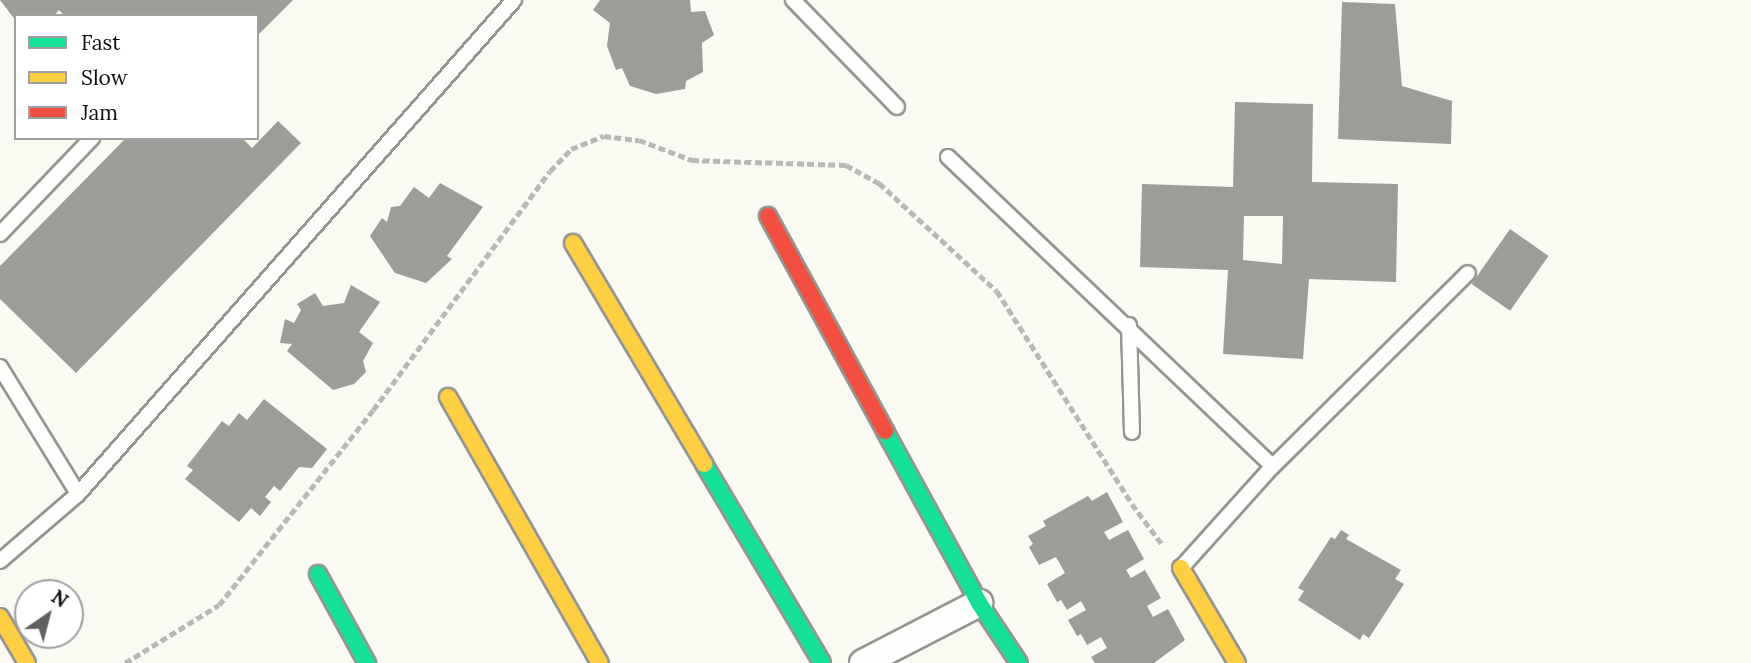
<!DOCTYPE html>
<style>
body{margin:0}
#map{position:relative;width:1751px;height:663px;overflow:hidden;background:#faf9f2;font-family:Lora,serif}
div>[style]{position:absolute}
[style*='--x']{left:calc(var(--x)*1px);top:calc(var(--y)*1px);width:calc(var(--w)*1px);rotate:calc(var(--a)*1deg)}
.building>*{inset:0;background:#9e9c98;transform-origin:0 0}
.path>*{height:4.5px;margin-top:-2.25px;transform-origin:0;background:repeating-linear-gradient(90deg,#b8b8b6 0 7px,transparent 0 10.5px)}
.roads{filter:drop-shadow(2px 0 #949491) drop-shadow(-2px 0 #949491) drop-shadow(0 2px #949491) drop-shadow(0 -2px #949491)}
.lane>*{height:14px;margin:-7px;padding:0 7px;transform-origin:7px;border-radius:7px;background:#fefefd}
.street>*{height:26px;margin:-13px;padding:0 13px;transform-origin:13px;border-radius:13px;background:#fefefd}
.fast>*{height:16px;margin:-8px;padding:0 8px;transform-origin:8px;border-radius:8px;background:#16e098}
.slow>*{height:16px;margin:-8px;padding:0 8px;transform-origin:8px;border-radius:8px;background:#ffcf43}
.jam>*{height:16px;margin:-8px;padding:0 8px;transform-origin:8px;border-radius:8px;background:#f24e42}
span{translate:-50% -50%;white-space:nowrap;text-align:center;line-height:1.15;-webkit-text-stroke:7px #fff;paint-order:stroke}
.legend{position:absolute;left:14px;top:14px;width:245px;height:126px;box-sizing:border-box;background:#fff;border:2px solid #9f9f9f;margin:0;padding:9px 12px;list-style:none;font-size:21px;color:#0e0e0e}
.legend li{display:flex;align-items:center;gap:14px;height:35px}
.legend b{width:35px;border:2px solid #9f9f9f}
.north{position:absolute;left:14px;top:579px;width:70px;height:70px;box-sizing:border-box;background:#fff;border:2px solid #9f9f9f;border-radius:50%;rotate:35deg;font-size:19px;font-weight:700;line-height:28px;text-align:center;color:#0e0e0e}
.north::after{content:'';display:block;margin:auto;width:24px;height:32px;background:#61605e;clip-path:polygon(50% 0,100% 100%,50% 72%,0 100%)}
</style>
<div id="map">
<div class="building">
<i style="clip-path:polygon(0 0,293px 0,257px 36px,257px 16px,65px 16px,59px 10px,54px 16px,16px 16px,16px 21px)"></i>
<i style="clip-path:polygon(600px 0,690px 0,691px 12px,705px 11px,714px 35px,702px 43px,703px 72px,686px 81px,685px 89px,656px 94px,630px 86px,622px 68px,616px 70px,607px 46px,610px 23px,593px 10px)"></i>
<i style="clip-path:polygon(1342px 2px,1395px 4px,1402px 86px,1452px 101px,1451px 144px,1338px 139px)"></i>
<i style="clip-path:polygon(evenodd,1235px 102px,1313px 104px,1312px 182px,1398px 184px,1396px 282px,1309px 279px,1303px 359px,1223px 354px,1228px 270px,1140px 267px,1142px 184px,1233px 187px,1235px 102px,1244px 216px,1283px 216px,1282px 264px,1243px 260px,1244px 216px)"></i>
<i style="clip-path:polygon(278px 121px,301px 143px,76px 373px,0 299px,0 266px,126px 138px,242px 138px,252px 148px)"></i>
<i style="clip-path:polygon(440px 183px,483px 207px,447px 256px,452px 259px,426px 283px,395px 273px,370px 236px,382px 218px,387px 222px,391px 207px,400px 206px,414px 187px,429px 198px)"></i>
<i style="left:1510px;top:229px;width:47px;height:67px;rotate:35deg"></i>
<i style="clip-path:polygon(351px 285px,380px 302px,359px 332px,373px 343px,363px 361px,366px 372px,354px 384px,333px 390px,287px 351px,292px 344px,280px 343px,285px 319px,294px 323px,301px 310px,297px 304px,315px 293px,323px 306px,344px 303px)"></i>
<i style="clip-path:polygon(264px 399px,327px 449px,312px 468px,299px 467px,280px 491px,274px 486px,265px 497px,271px 502px,260px 516px,251px 508px,239px 522px,185px 479px,193px 470px,187px 466px,222px 421px,229px 426px,239px 413px,247px 420px)"></i>
<i style="clip-path:polygon(1107px 492px,1123px 522px,1104px 532px,1109px 540px,1128px 530px,1144px 559px,1126px 570px,1131px 578px,1145px 570px,1161px 598px,1147px 606px,1153px 617px,1168px 609px,1185px 640px,1154px 663px,1095px 663px,1091px 657px,1107px 648px,1101px 637px,1087px 645px,1081px 634px,1077px 636px,1068px 620px,1086px 610px,1081px 601px,1067px 610px,1061px 600px,1057px 602px,1047px 584px,1065px 573px,1056px 557px,1039px 565px,1029px 547px,1033px 544px,1028px 536px,1046px 526px,1043px 521px,1088px 496px,1092px 501px)"></i>
<i style="clip-path:polygon(1341px 530px,1349px 535px,1346px 539px,1401px 570px,1395px 579px,1404px 584px,1369px 638px,1363px 634px,1360px 640px,1298px 600px,1304px 591px,1298px 588px,1331px 537px,1335px 539px)"></i>
</div>
<div class="path">
<i style="--x:125;--y:663;--w:110;--a:-31.7"></i>
<i style="--x:219;--y:605;--w:248;--a:-51.7"></i>
<i style="--x:373;--y:410;--w:297;--a:-53.5"></i>
<i style="--x:550;--y:171;--w:30;--a:-46"></i>
<i style="--x:571;--y:149;--w:35;--a:-22"></i>
<i style="--x:604;--y:136;--w:35;--a:7"></i>
<i style="--x:639;--y:140;--w:57;--a:20.7"></i>
<i style="--x:692;--y:160;--w:154;--a:1.9"></i>
<i style="--x:846;--y:165;--w:38;--a:29"></i>
<i style="--x:879;--y:183;--w:160;--a:42.5"></i>
<i style="--x:997;--y:291;--w:252;--a:57.6"></i>
<i style="--x:1132;--y:504;--w:50;--a:53.1"></i>
</div>
<div class="roads">
<div class="lane">
<i style="--x:793;--y:0;--w:149;--a:45.8"></i>
<i style="--x:948;--y:157;--w:448;--a:43.6"></i>
<i style="--x:0;--y:234;--w:133;--a:-46.2"></i>
<i style="--x:1129;--y:325;--w:107;--a:88.4"></i>
<i style="--x:0;--y:367;--w:149;--a:58.4"></i>
<i style="--x:0;--y:561;--w:103;--a:-40.7"></i>
<i style="--x:78;--y:494;--w:659;--a:-48.57"></i>
<i style="--x:1181;--y:568;--w:137;--a:-48"></i>
<i style="--x:1273;--y:466;--w:274;--a:-44.7"></i>
</div>
<div class="street">
<i style="--x:863;--y:663;--w:131;--a:-27.3"></i>
</div>
<div class="fast">
<i style="--x:885;--y:431;--w:196;--a:61.3"></i>
<i style="--x:979;--y:603;--w:72;--a:56.3"></i>
<i style="--x:704;--y:464;--w:231;--a:59.3"></i>
<i style="--x:318;--y:574;--w:102;--a:61.2"></i>
</div>
<div class="slow">
<i style="--x:573;--y:243;--w:257;--a:59.3"></i>
<i style="--x:448;--y:397;--w:306;--a:60.3"></i>
<i style="--x:1181;--y:568;--w:110;--a:59.5"></i>
<i style="--x:0;--y:617;--w:53;--a:59.6"></i>
</div>
<div class="jam">
<i style="--x:768;--y:216;--w:245;--a:61.4"></i>
</div>
</div>
<ul class="legend">
<li><b style="height:9px;background:#16e098"></b>Fast</li>
<li><b style="height:9px;background:#ffcf43"></b>Slow</li>
<li><b style="height:9px;background:#f24e42"></b>Jam</li>
</ul>
<div class="north">N</div>
</div>
